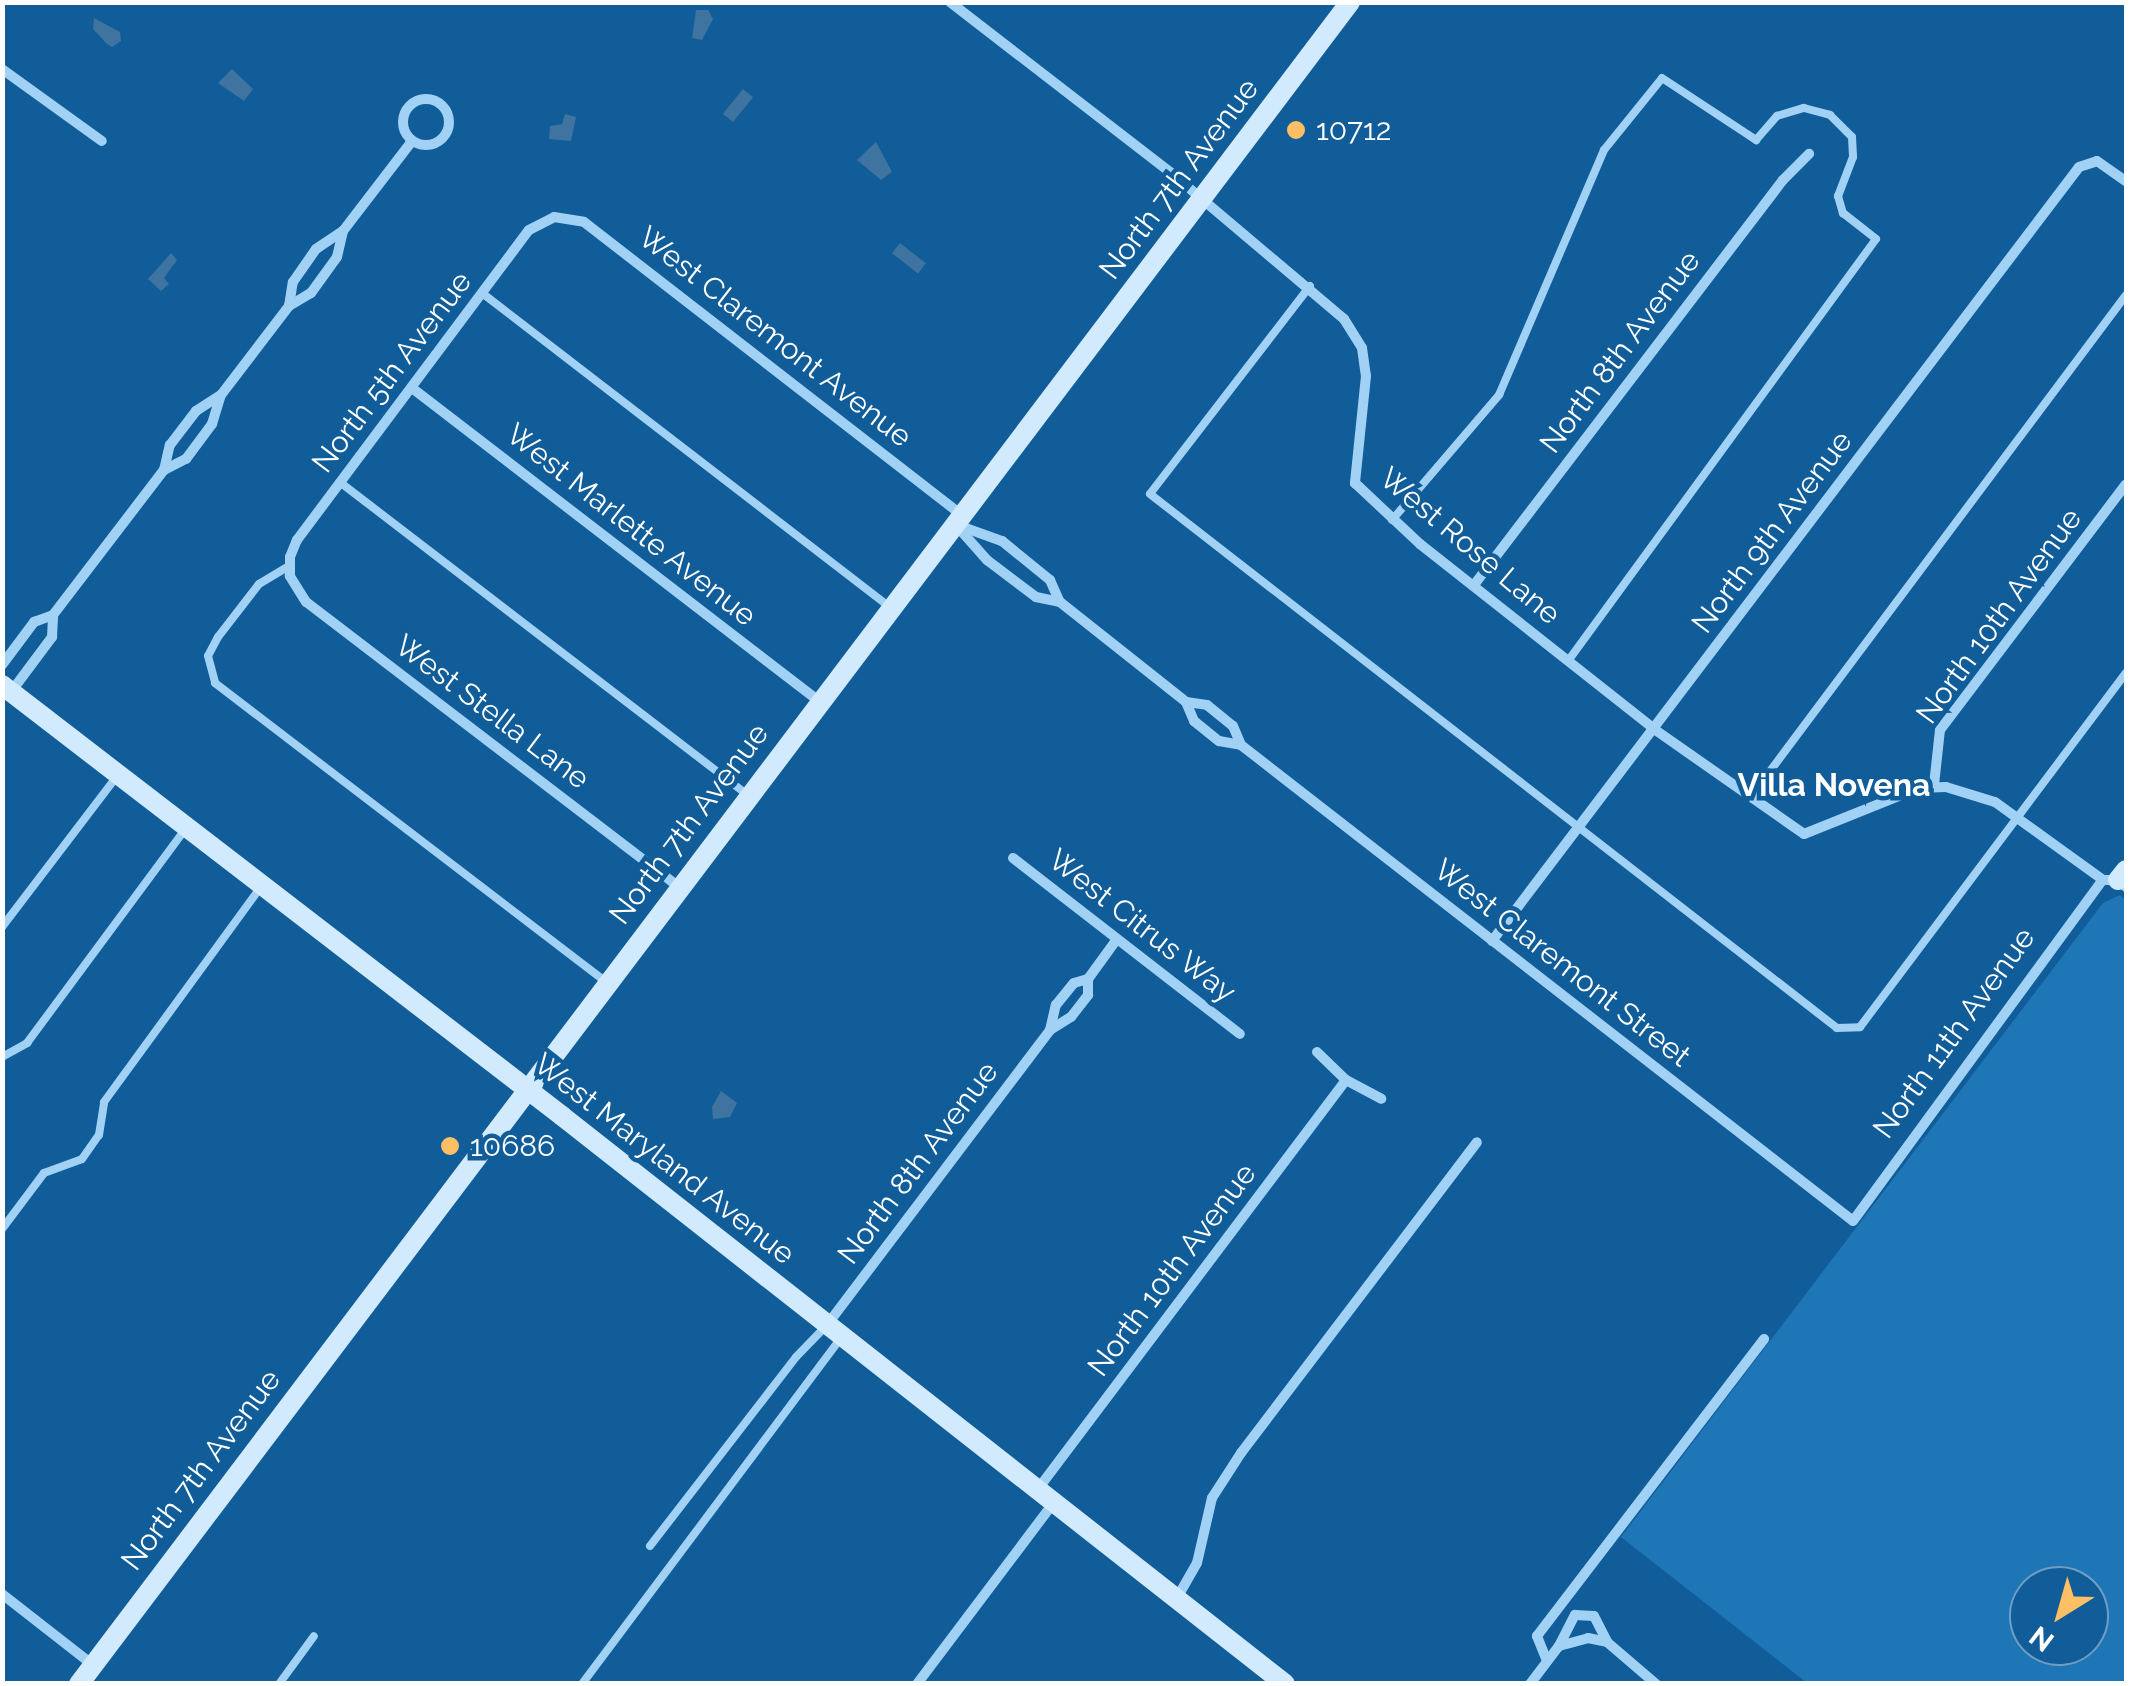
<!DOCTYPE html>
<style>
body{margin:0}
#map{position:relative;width:2129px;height:1686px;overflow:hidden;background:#105d99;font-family:Raleway,sans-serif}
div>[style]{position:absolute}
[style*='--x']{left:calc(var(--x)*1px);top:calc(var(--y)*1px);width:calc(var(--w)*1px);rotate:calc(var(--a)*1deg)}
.green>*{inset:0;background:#1e76b6}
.water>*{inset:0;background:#3e749f;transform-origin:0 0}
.lane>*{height:8px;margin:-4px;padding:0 4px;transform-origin:4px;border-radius:4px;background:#a1d1f4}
.street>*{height:10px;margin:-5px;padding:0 5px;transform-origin:5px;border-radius:5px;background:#a1d1f4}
.street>.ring{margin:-5px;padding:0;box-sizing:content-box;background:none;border:10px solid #a1d1f4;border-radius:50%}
.secondary>*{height:20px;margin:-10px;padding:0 10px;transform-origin:10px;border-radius:10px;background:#d1eafd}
.dots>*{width:28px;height:28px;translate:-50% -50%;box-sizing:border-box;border:5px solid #105d99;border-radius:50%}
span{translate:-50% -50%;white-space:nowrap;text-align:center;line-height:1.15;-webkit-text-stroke:9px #105d99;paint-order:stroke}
.poi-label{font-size:30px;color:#fff}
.left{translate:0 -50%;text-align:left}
.street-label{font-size:30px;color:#fff}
.neighbourhood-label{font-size:32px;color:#fff;font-weight:700}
.frame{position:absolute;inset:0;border:5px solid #fff;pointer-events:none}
.north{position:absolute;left:2009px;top:1566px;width:100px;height:100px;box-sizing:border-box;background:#105d99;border:2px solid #709ec2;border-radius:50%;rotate:217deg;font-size:28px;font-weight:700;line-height:40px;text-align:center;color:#fff}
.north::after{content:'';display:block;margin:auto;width:35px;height:45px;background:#ffbf65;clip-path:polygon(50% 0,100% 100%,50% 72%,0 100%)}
</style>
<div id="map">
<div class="green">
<i style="clip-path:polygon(evenodd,2120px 895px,2126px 901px,2126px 1683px,1807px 1683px,1621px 1537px,2103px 903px,2120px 895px,2029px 1586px,2089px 1586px,2089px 1646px,2029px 1646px,2029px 1586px)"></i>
</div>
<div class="water">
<i style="clip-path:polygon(696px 10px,708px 10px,713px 19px,702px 40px,692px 38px)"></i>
<i style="clip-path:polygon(94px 18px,120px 32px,121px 41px,112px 47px,107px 44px,93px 29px)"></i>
<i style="clip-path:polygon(232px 69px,253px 89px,244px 101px,218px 83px)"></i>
<i style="left:743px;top:89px;width:13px;height:32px;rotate:39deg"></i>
<i style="clip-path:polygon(565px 114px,576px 117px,571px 141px,549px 139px,550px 126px,562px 124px)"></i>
<i style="clip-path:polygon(876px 142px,892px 172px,881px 180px,857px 160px)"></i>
<i style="left:900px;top:243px;width:33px;height:13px;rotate:38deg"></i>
<i style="clip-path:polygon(171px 253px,177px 260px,164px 278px,169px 284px,161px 291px,148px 279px)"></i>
<i style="clip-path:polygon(721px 1091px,737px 1103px,730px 1117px,713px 1119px,712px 1107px)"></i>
</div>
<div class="lane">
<i style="--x:1310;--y:286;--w:262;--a:127.6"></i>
<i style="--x:1150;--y:494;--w:870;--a:37.86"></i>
<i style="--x:1837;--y:1028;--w:23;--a:-2"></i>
<i style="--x:1860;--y:1027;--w:443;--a:-53.1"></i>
<i style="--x:482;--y:293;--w:516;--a:37.6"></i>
<i style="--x:341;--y:483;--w:514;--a:37.49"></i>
<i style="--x:1392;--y:520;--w:165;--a:-49.4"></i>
<i style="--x:1499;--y:395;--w:267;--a:-66.8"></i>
<i style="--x:1604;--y:150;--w:92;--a:-51.1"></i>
<i style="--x:1662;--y:78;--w:113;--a:33.4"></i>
<i style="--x:1756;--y:140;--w:32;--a:-49"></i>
<i style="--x:1777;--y:116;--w:28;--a:-17"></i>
<i style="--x:1804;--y:108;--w:27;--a:15"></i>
<i style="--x:1830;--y:115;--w:31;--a:45"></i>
<i style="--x:1852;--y:137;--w:20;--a:87"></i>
<i style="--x:1853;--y:157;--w:42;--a:111"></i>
<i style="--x:1838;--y:196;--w:18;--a:74"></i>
<i style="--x:1843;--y:213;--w:42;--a:38.2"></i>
<i style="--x:1876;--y:239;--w:522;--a:126.12"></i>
<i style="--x:289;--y:566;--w:35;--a:149"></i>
<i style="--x:259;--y:584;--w:67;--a:127.7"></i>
<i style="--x:218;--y:637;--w:21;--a:118"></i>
<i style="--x:208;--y:656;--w:28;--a:75"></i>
<i style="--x:215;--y:683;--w:494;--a:37.4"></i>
<i style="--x:1750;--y:798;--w:628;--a:-53.22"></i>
<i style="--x:2;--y:927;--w:191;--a:-52.7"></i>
<i style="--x:2;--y:1057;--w:29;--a:-29"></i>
<i style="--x:27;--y:1043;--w:267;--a:-53.5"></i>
<i style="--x:2;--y:1229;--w:70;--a:-53.1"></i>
<i style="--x:44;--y:1173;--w:40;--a:-20.2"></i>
<i style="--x:82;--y:1159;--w:29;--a:-55"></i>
<i style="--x:99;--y:1135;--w:33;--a:-81"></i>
<i style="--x:104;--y:1102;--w:268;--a:-53.9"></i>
<i style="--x:650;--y:1546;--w:239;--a:-52.3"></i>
<i style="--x:796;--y:1357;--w:43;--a:-45.9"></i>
<i style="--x:279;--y:1684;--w:59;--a:-53.9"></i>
<i style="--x:582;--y:1684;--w:432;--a:-53.2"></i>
</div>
<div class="street">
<i style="--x:950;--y:2;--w:278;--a:37.7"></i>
<i style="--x:1170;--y:172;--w:228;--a:40.2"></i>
<i style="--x:1344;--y:319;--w:34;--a:58"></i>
<i style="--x:1362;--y:348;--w:28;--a:82"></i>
<i style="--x:1366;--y:376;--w:108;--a:95.9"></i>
<i style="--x:1355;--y:483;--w:89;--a:43.2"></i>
<i style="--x:1420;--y:544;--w:298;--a:38.3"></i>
<i style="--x:1654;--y:729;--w:183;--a:35"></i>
<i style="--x:1804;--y:834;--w:124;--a:-21.8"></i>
<i style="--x:1919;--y:788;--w:27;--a:-2"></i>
<i style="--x:1946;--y:787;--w:51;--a:17"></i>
<i style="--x:1995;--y:802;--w:133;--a:35.8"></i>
<i style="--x:2103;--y:880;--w:15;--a:0"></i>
<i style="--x:2118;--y:880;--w:11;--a:41"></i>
<i style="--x:2;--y:69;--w:123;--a:35.8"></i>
<i class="ring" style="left:403px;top:99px;width:36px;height:36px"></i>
<i style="--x:289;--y:306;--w:24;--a:-81"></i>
<i style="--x:293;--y:282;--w:40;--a:-55.1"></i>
<i style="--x:316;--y:249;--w:32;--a:-34"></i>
<i style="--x:343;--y:231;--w:113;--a:-52.5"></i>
<i style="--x:412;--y:388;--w:515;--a:37.58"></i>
<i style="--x:164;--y:470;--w:25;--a:-27"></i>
<i style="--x:186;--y:459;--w:44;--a:-53.4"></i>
<i style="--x:212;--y:424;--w:30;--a:-73"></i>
<i style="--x:955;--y:524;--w:48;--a:48.4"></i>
<i style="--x:987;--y:560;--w:61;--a:37.1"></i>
<i style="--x:1036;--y:597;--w:25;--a:12"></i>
<i style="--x:1060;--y:602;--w:161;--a:38.4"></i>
<i style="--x:1186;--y:702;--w:21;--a:67"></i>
<i style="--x:1194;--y:721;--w:32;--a:39"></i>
<i style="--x:1219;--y:741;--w:22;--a:10"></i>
<i style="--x:1241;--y:745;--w:775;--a:37.87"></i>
<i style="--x:1853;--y:1221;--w:423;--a:-53.8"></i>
<i style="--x:960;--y:526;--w:45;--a:19.7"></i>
<i style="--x:1002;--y:541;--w:62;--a:39.1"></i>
<i style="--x:1050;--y:580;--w:24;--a:66"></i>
<i style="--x:1474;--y:585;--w:509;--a:-52.66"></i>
<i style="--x:1783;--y:180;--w:37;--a:-45"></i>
<i style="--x:2;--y:665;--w:54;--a:-53.3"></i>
<i style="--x:34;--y:622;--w:20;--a:-20"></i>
<i style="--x:53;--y:615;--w:183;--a:-52.6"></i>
<i style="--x:164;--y:470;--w:26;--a:-77"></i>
<i style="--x:170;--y:445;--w:43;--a:-52.6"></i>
<i style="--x:196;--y:411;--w:30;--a:-33"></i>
<i style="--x:221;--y:395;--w:112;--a:-52.6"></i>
<i style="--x:289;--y:306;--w:26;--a:-31"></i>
<i style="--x:311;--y:293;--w:44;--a:-54.2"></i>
<i style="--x:337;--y:257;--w:27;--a:-77"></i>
<i style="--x:11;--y:692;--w:69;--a:-53.3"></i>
<i style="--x:52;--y:637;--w:22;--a:-87"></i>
<i style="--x:1186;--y:702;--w:21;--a:8"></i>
<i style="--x:1207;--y:705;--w:33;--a:39"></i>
<i style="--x:1233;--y:726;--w:21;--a:67"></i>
<i style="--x:1934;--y:785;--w:55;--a:-83.8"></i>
<i style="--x:1940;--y:730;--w:308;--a:-52.9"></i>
<i style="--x:1013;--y:858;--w:287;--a:37.8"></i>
<i style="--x:679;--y:887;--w:469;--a:-142.6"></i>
<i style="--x:306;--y:602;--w:31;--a:-122"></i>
<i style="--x:290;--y:576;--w:19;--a:-90"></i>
<i style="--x:290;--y:557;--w:18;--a:-68"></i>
<i style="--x:297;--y:540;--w:387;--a:-53.2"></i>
<i style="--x:529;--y:230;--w:28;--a:-27"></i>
<i style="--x:554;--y:217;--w:30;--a:9"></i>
<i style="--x:584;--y:222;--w:478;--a:37.8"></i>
<i style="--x:1492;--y:941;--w:971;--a:-52.82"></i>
<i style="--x:2079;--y:167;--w:19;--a:-18"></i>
<i style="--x:2097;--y:161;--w:35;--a:35"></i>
<i style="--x:1050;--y:1030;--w:26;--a:-77"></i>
<i style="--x:1056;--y:1005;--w:28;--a:-51"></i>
<i style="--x:1074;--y:983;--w:15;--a:-16"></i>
<i style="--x:1088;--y:979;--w:49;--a:-54.1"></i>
<i style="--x:1317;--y:1052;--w:40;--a:44"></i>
<i style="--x:1346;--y:1080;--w:40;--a:28"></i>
<i style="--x:827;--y:1325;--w:370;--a:-52.9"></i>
<i style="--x:1050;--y:1030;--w:25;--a:-32"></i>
<i style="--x:1071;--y:1017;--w:28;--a:-52"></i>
<i style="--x:1088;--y:995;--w:16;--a:-90"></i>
<i style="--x:1038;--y:1489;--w:512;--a:-53.02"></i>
<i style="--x:2;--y:1594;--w:115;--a:38"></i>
<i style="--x:1177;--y:1598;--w:40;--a:-60.3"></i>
<i style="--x:1197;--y:1563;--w:67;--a:-77"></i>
<i style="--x:1212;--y:1498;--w:54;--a:-57.2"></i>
<i style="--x:1241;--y:1453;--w:390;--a:-52.8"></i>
<i style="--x:1559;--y:1646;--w:30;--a:-15"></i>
<i style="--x:1588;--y:1638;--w:19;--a:12"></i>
<i style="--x:1607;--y:1642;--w:65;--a:40.6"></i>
<i style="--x:1547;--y:1661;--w:27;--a:-112"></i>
<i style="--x:1537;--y:1636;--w:374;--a:-52.6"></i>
<i style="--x:917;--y:1684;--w:228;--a:-53"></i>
<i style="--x:1530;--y:1684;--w:48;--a:-52.7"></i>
<i style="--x:1559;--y:1646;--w:35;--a:-63"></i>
<i style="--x:1575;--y:1615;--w:19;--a:3"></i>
<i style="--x:1594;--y:1616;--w:29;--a:63"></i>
</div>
<div class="secondary">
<i style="--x:2;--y:685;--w:707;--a:37.58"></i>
<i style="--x:562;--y:1116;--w:919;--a:38.15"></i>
<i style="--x:2118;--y:880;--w:13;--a:-51"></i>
<i style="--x:79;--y:1684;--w:2108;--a:-52.92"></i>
</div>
<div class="dots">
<i style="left:1296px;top:130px;background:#ffbf65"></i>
<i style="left:450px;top:1146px;background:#ffbf65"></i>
</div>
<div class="poi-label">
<span class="left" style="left:1316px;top:130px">10712</span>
<span class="left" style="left:470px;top:1146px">10686</span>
</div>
<div class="street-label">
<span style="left:1179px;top:179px;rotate:-53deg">North 7th Avenue</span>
<span style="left:775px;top:337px;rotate:38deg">West Claremont Avenue</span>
<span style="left:1620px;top:352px;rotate:-53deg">North 8th Avenue</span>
<span style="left:392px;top:372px;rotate:-53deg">North 5th Avenue</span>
<span style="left:631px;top:525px;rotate:38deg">West Marlette Avenue</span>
<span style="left:1772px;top:532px;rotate:-53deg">North 9th Avenue</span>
<span style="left:1470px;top:546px;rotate:40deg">West Rose Lane</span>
<span style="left:1999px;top:616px;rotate:-54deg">North 10th Avenue</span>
<span style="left:492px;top:712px;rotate:37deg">West Stella Lane</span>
<span style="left:689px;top:824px;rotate:-53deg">North 7th Avenue</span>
<span style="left:1142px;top:926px;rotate:38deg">West Citrus Way</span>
<span style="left:1562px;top:963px;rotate:38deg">West Claremont Street</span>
<span style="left:1954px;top:1033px;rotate:-54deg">North 11th Avenue</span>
<span style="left:664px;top:1159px;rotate:38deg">West Maryland Avenue</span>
<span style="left:918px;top:1163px;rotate:-53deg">North 8th Avenue</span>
<span style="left:1172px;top:1270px;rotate:-53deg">North 10th Avenue</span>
<span style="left:201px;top:1470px;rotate:-53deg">North 7th Avenue</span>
</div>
<div class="neighbourhood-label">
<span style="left:1834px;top:785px">Villa Novena</span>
</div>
<div class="frame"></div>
<div class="north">N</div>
</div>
